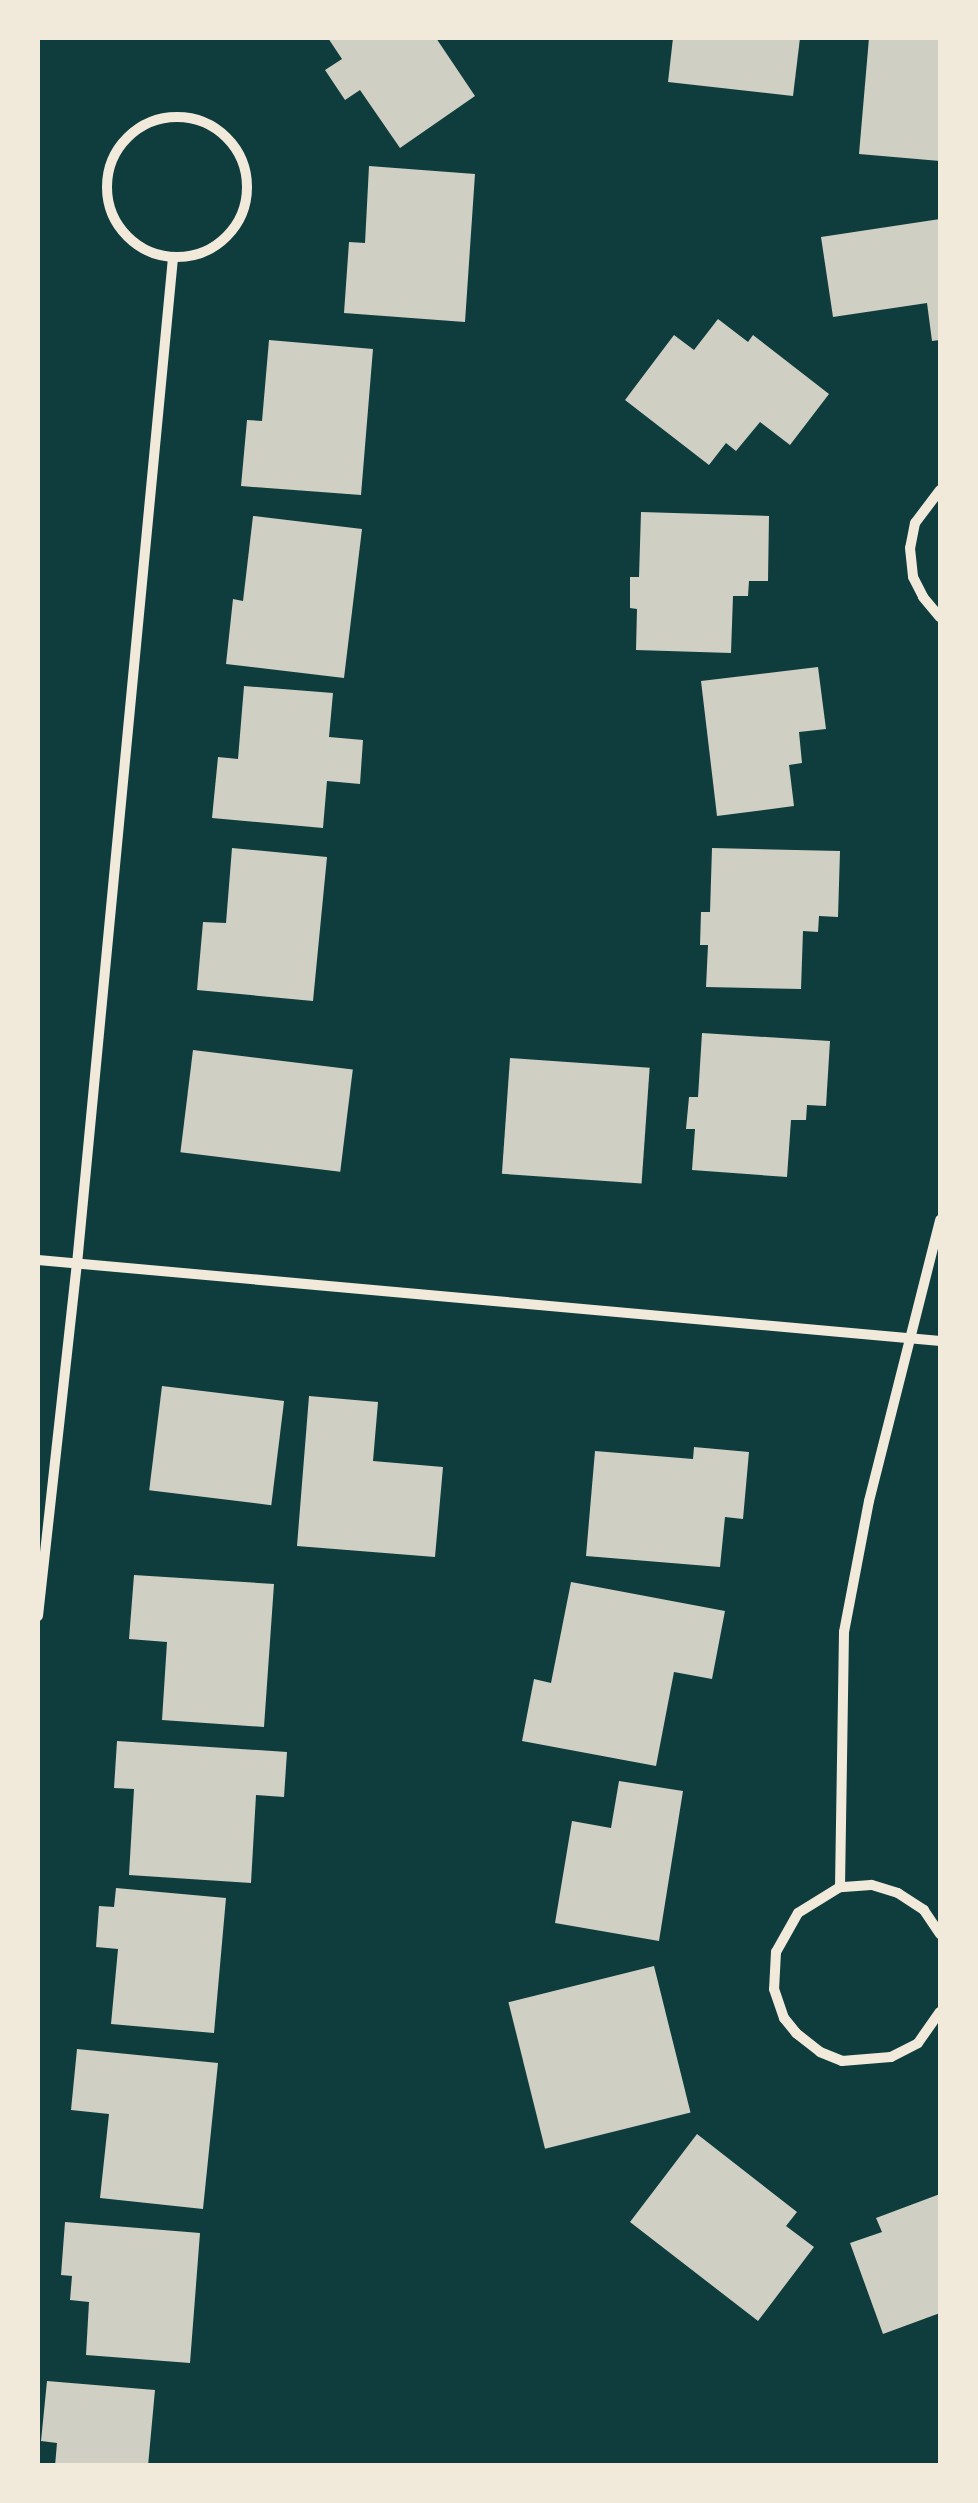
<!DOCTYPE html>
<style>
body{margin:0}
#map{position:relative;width:978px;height:2503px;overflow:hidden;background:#0f3d3e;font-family:Inter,sans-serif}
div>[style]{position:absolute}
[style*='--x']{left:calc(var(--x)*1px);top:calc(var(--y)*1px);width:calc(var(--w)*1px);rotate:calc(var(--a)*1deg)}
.building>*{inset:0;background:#cfcfc3;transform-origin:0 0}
.minor>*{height:10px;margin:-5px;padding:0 5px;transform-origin:5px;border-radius:5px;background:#f1e9da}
.minor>.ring{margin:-5px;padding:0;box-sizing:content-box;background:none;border:10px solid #f1e9da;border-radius:50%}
span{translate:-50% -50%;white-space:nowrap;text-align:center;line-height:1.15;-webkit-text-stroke:8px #f1e9da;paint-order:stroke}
.frame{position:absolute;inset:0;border:40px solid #f1e9da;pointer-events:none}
</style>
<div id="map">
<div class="building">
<i style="clip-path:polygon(328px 38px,436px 38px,475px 96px,400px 148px,360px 90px,345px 100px,325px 70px,342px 59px)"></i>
<i style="clip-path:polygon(673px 38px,800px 38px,793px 96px,668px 82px)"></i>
<i style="clip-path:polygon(869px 38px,940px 38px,940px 161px,859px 154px)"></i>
<i style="clip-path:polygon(369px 166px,475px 174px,465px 322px,344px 313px,349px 242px,365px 243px)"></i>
<i style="clip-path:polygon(940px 219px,940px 340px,932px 341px,927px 303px,833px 317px,821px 237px)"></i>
<i style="clip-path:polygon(718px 319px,748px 342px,753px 335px,829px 394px,790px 445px,760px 422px,736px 451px,726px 443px,709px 465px,625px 400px,674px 335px,694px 350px)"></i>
<i style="clip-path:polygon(269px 340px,373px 349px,361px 495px,241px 486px,247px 420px,262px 421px)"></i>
<i style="clip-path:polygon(641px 512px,769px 516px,768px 581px,749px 581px,748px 596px,733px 596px,731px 653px,636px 650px,637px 609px,630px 608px,630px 577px,639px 577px)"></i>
<i style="clip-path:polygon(253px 516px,362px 529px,344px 678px,226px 664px,233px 599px,243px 601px)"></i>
<i style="clip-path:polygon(818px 667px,826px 729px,799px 732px,802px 763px,789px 765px,794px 806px,717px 816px,701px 681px)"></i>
<i style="clip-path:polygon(244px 686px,333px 693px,329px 737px,363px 740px,360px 784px,327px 781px,323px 828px,212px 818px,218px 757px,238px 759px)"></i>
<i style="clip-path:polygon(232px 848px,327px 857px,313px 1001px,197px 990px,203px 922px,226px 923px)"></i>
<i style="clip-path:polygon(712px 848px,840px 851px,838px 917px,819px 916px,818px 932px,803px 931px,801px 989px,706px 987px,708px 945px,700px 945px,701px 912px,710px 912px)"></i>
<i style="clip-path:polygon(702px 1033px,830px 1041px,826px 1106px,807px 1105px,806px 1120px,791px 1120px,787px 1177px,692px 1170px,695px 1129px,686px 1129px,689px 1097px,698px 1097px)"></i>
<i style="left:193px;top:1050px;width:161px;height:103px;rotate:7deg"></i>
<i style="left:510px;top:1058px;width:140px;height:116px;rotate:4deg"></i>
<i style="left:162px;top:1386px;width:123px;height:105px;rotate:7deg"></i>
<i style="clip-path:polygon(309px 1396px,378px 1402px,373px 1461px,443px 1467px,435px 1557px,297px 1546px)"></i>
<i style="clip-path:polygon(694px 1447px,749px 1452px,743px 1519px,725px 1517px,720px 1567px,586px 1556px,595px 1451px,693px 1459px)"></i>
<i style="clip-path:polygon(134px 1575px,274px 1584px,264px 1727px,162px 1720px,167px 1642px,129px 1639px)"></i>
<i style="clip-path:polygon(571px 1582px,725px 1611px,712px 1679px,674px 1672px,656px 1766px,522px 1741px,534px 1679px,551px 1683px)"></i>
<i style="clip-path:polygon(117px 1741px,287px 1752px,284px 1797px,256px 1795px,251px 1883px,129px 1875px,134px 1789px,114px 1788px)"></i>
<i style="clip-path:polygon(619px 1781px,683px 1791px,659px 1941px,555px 1923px,572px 1821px,611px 1828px)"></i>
<i style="clip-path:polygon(116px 1888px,226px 1898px,214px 2033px,111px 2024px,118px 1949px,96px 1947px,99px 1906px,114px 1907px)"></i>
<i style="left:654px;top:1966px;width:151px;height:150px;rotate:76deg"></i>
<i style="clip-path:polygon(77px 2049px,218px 2063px,203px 2209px,100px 2198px,109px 2114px,71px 2110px)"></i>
<i style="clip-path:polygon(697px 2134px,797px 2212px,786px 2226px,814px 2247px,758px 2321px,630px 2222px)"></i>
<i style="clip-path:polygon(940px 2194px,940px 2313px,883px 2334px,850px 2243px,882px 2232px,876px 2218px)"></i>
<i style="clip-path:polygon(65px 2222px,200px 2233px,190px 2363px,86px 2355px,89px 2302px,70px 2300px,72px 2276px,61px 2275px)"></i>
<i style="clip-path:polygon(47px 2381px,155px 2390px,148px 2466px,55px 2466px,57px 2443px,41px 2441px)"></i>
</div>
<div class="minor">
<i class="ring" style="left:107px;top:117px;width:130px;height:130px"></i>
<i style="--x:940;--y:490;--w:41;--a:127.1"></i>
<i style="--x:915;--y:523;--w:25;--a:101"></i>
<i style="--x:910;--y:548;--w:29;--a:84"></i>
<i style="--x:913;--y:577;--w:22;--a:63"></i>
<i style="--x:923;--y:597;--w:26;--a:50"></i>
<i style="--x:38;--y:1260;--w:906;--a:5.13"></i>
<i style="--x:38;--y:1616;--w:354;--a:-83.7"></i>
<i style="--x:77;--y:1264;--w:1011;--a:-84.55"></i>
<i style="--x:840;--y:1887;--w:255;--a:-89.1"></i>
<i style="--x:844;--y:1632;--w:133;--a:-79.2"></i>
<i style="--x:869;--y:1501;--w:290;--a:-75.8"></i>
<i style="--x:940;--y:1934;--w:29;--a:-124"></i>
<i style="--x:924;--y:1910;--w:31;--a:-147"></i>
<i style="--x:898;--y:1893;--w:28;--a:-163"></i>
<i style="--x:871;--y:1885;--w:31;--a:176"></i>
<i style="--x:840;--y:1887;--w:49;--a:148.2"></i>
<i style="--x:798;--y:1913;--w:45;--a:119.4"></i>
<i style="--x:776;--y:1952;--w:37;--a:93"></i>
<i style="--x:774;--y:1989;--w:31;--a:71"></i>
<i style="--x:784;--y:2018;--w:19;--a:51"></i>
<i style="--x:796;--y:2033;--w:31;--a:38"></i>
<i style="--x:820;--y:2052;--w:24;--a:22"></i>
<i style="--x:842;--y:2061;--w:49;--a:-4.7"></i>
<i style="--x:891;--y:2057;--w:30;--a:-27"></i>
<i style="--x:918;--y:2043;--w:38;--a:-55"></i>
</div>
<div class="frame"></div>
</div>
